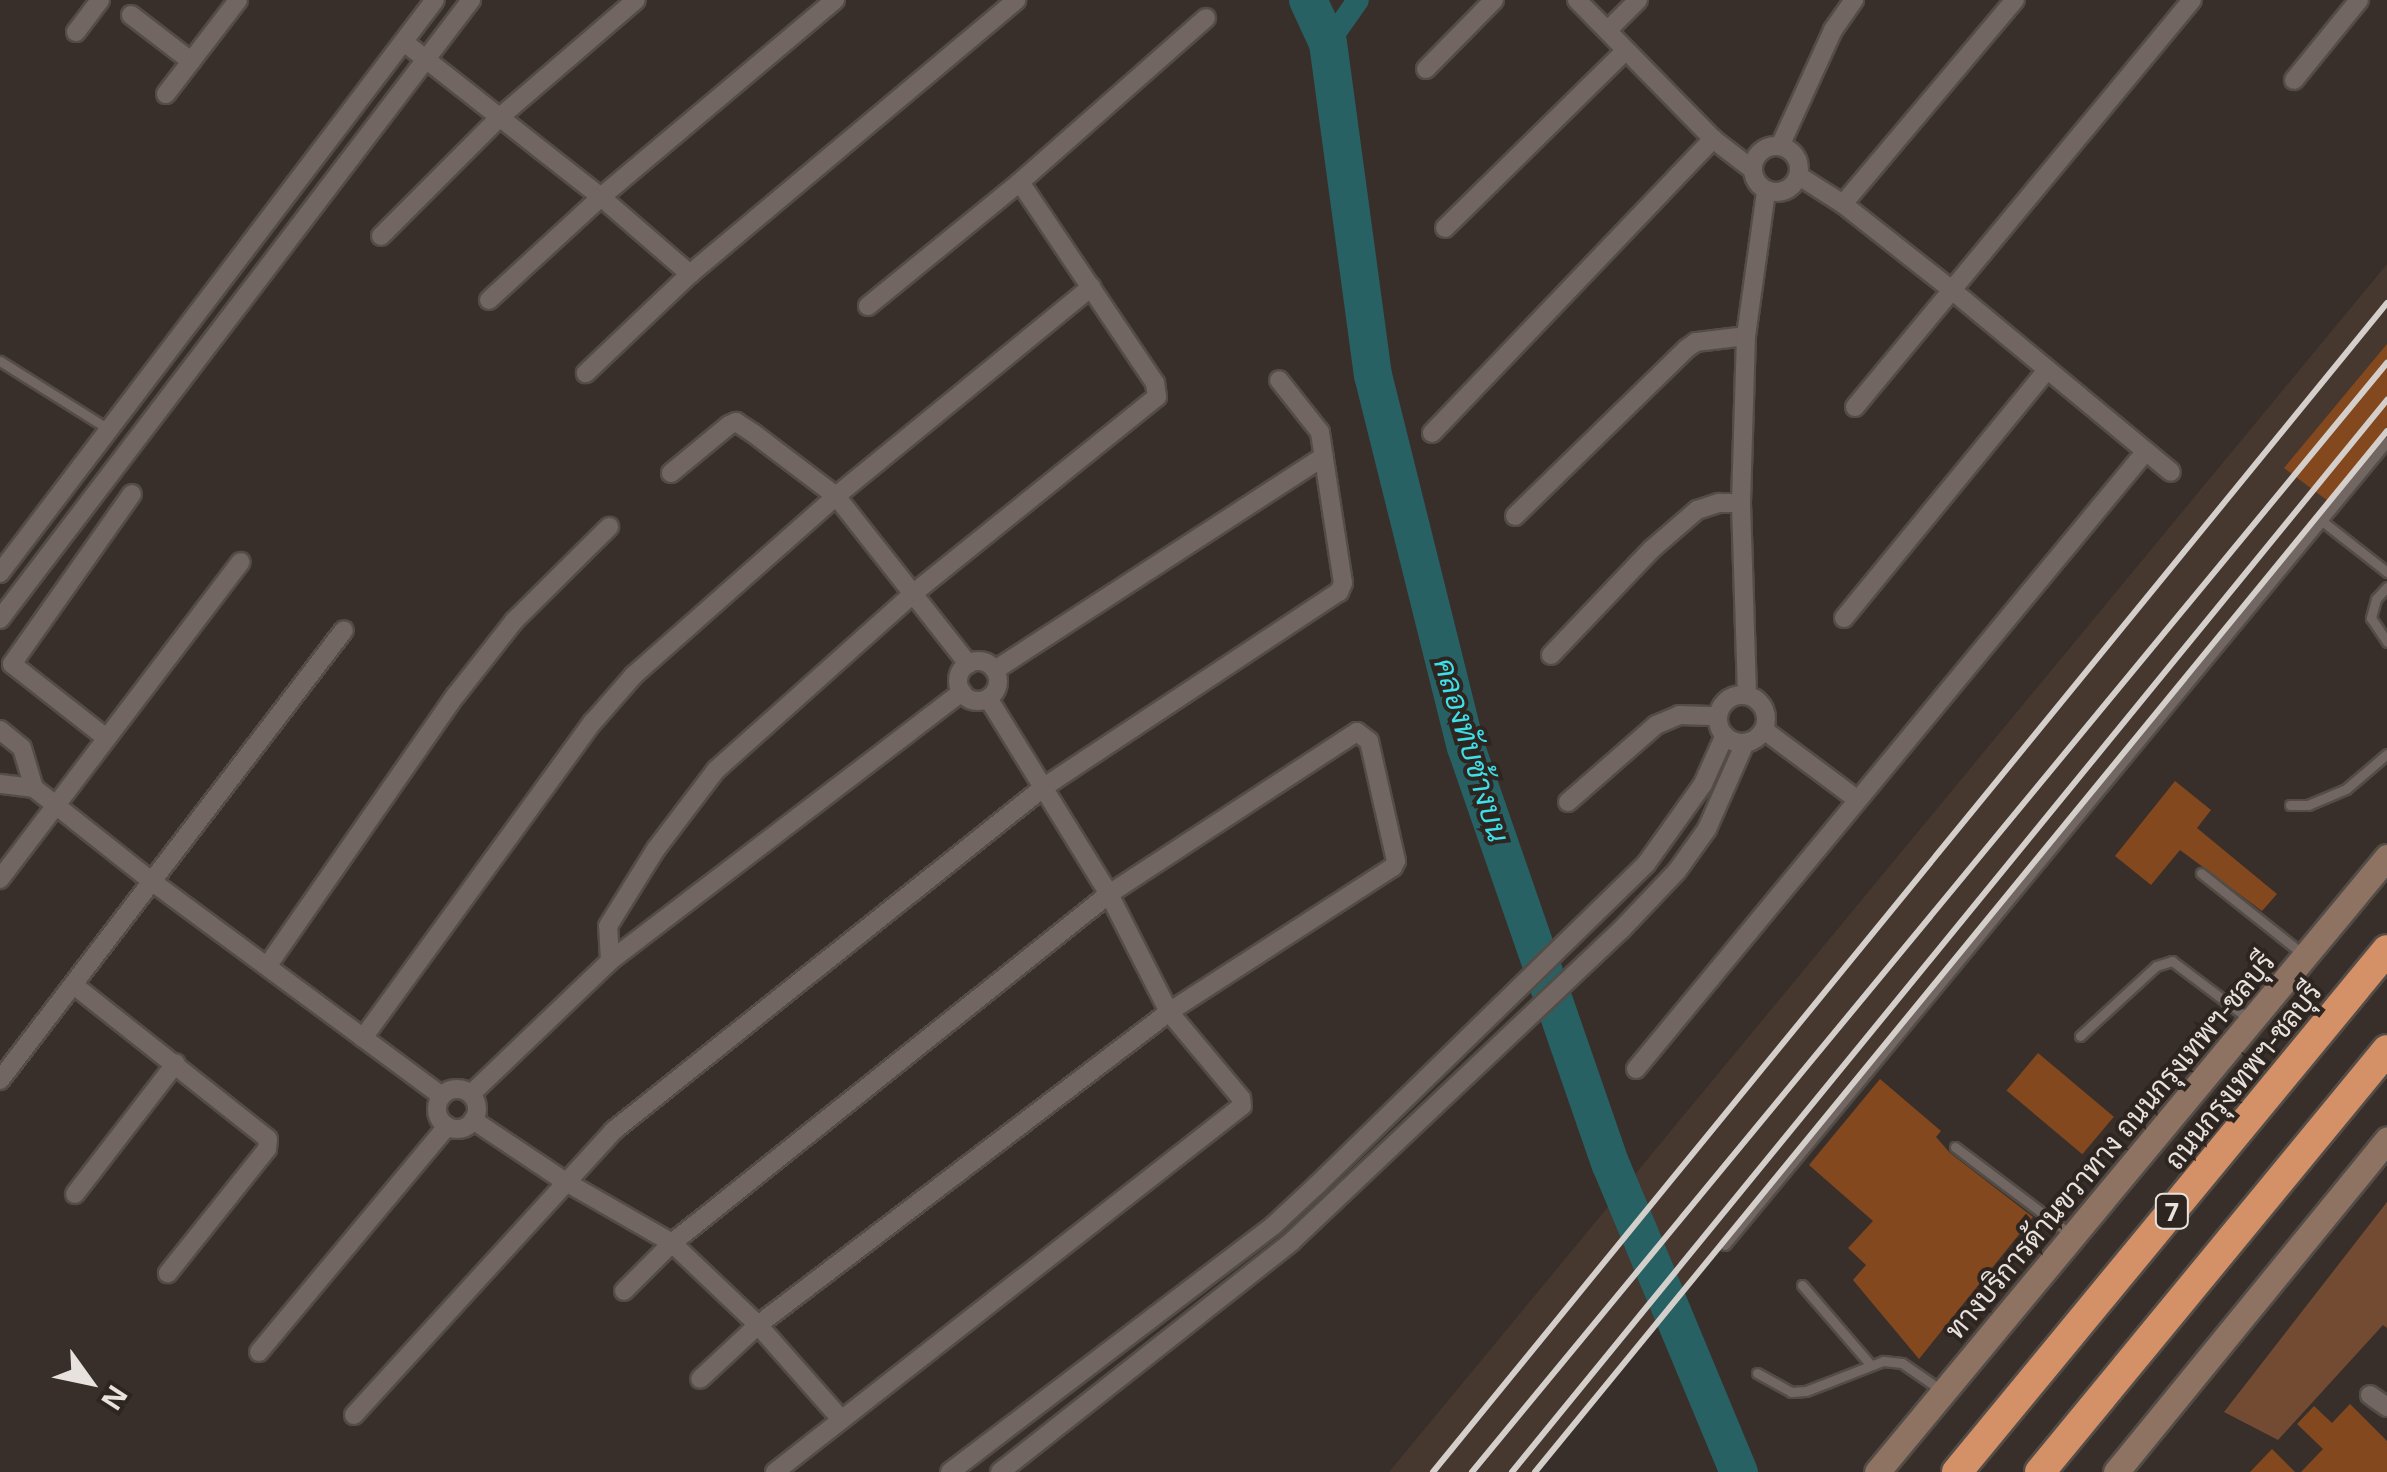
<!DOCTYPE html>
<meta charset="utf-8">
<style>
body{margin:0}
#map{position:relative;width:2387px;height:1472px;overflow:hidden;background:#382f2a;font-family:"Open Sans",Sarabun,sans-serif}
div>[style]{position:absolute}
[style*='--x']{left:calc(var(--x)*1px);top:calc(var(--y)*1px);width:calc(var(--w)*1px);rotate:calc(var(--a)*1deg)}
.built>*{inset:0;background:#46372f}
.green>*{inset:0;background:#734b33}
.canal>*{height:22px;margin:-11px;padding:0 11px;transform-origin:11px;border-radius:11px;background:#286164}
.river>*{height:38px;margin:-19px;padding:0 19px;transform-origin:19px;border-radius:19px;background:#286164}
.building>*{inset:0;background:#84481f;transform-origin:0 0}
.roads{filter:drop-shadow(2px 0 #534c47) drop-shadow(-2px 0 #534c47) drop-shadow(0 2px #534c47) drop-shadow(0 -2px #534c47)}
.lane>*{height:9px;margin:-4.5px;padding:0 4.5px;transform-origin:4.5px;border-radius:4.5px;background:#716661}
.street>*{height:18px;margin:-9px;padding:0 9px;transform-origin:9px;border-radius:9px;background:#716661}
.street>.ring{margin:-9px;padding:0;box-sizing:content-box;background:none;border:18px solid #716661;border-radius:50%}
.secondary>*{height:25px;margin:-12.5px;padding:0 12.5px;transform-origin:12.5px;border-radius:12.5px;background:#8f7362}
.highway>*{height:30px;margin:-15px;padding:0 15px;transform-origin:15px;border-radius:15px;background:#d49066}
.rail>*{height:6px;margin:-3px;padding:0 3px;transform-origin:3px;border-radius:3px;background:#d5cfcb}
span{translate:-50% -50%;white-space:nowrap;text-align:center;line-height:1.15;-webkit-text-stroke:8px #2e2520;paint-order:stroke}
.shield-label span{padding:2px 8px;background:#2e2520;border:2px solid;border-radius:8px;-webkit-text-stroke-width:0}
.shield-label{font-size:25px;color:#e8e2de;font-weight:700}
.street-label{font-size:28px;color:#e8e2de}
.water-label{font-size:30px;color:#3ddfe8;font-style:italic}
.north{position:absolute;left:40px;top:1332px;width:100px;height:100px;-webkit-text-stroke:8px #2e2520;paint-order:stroke;rotate:123deg;font-size:28px;font-weight:700;line-height:40px;text-align:center;color:#e8e2de}
.north::after{content:'';display:block;margin:auto;width:35px;height:45px;background:#e8e2de;clip-path:polygon(50% 0,100% 100%,50% 72%,0 100%)}
</style>
<div id="map">
<div class="built">
<i style="clip-path:polygon(2387px 264px,2387px 427px,1532px 1472px,1389px 1472px)"></i>
</div>
<div class="green">
<i style="clip-path:polygon(2387px 1202px,2387px 1328px,2383px 1325px,2278px 1440px,2224px 1412px)"></i>
</div>
<div class="canal">
<i style="--x:1328;--y:43;--w:52;--a:-55.1"></i>
</div>
<div class="river">
<i style="--x:1308;--y:0;--w:47;--a:65.1"></i>
<i style="--x:1328;--y:43;--w:335;--a:82.3"></i>
<i style="--x:1373;--y:375;--w:383;--a:76"></i>
<i style="--x:1466;--y:747;--w:442;--a:70.9"></i>
<i style="--x:1611;--y:1165;--w:333;--a:67.4"></i>
</div>
<div class="building">
<i style="clip-path:polygon(2387px 344px,2387px 434px,2328px 501px,2284px 468px)"></i>
<i style="clip-path:polygon(2175px 781px,2211px 810px,2197px 828px,2277px 894px,2262px 911px,2180px 850px,2151px 885px,2115px 856px)"></i>
<i style="left:2038px;top:1053px;width:99px;height:49px;rotate:40deg"></i>
<i style="clip-path:polygon(1880px 1079px,1941px 1131px,1936px 1137px,1950px 1153px,2033px 1217px,1919px 1359px,1853px 1280px,1866px 1265px,1848px 1248px,1873px 1221px,1809px 1165px)"></i>
<i style="clip-path:polygon(2350px 1404px,2387px 1441px,2387px 1472px,2301px 1472px,2323px 1449px,2297px 1424px,2314px 1406px,2332px 1423px)"></i>
<i style="clip-path:polygon(2272px 1449px,2295px 1472px,2250px 1472px)"></i>
</div>
<div class="roads">
<div class="lane">
<i style="--x:0;--y:361;--w:130;--a:32.1"></i>
<i style="--x:2322;--y:521;--w:83;--a:38.1"></i>
<i style="--x:2387;--y:587;--w:16;--a:133"></i>
<i style="--x:2376;--y:599;--w:20;--a:105"></i>
<i style="--x:2371;--y:618;--w:29;--a:56"></i>
<i style="--x:2290;--y:805;--w:18;--a:0"></i>
<i style="--x:2308;--y:805;--w:41;--a:-22.8"></i>
<i style="--x:2346;--y:789;--w:54;--a:-40.5"></i>
<i style="--x:2201;--y:873;--w:130;--a:38.5"></i>
<i style="--x:2080;--y:1036;--w:103;--a:-42.6"></i>
<i style="--x:2156;--y:966;--w:17;--a:-17"></i>
<i style="--x:2172;--y:961;--w:96;--a:37"></i>
<i style="--x:1955;--y:1147;--w:144;--a:37.1"></i>
<i style="--x:1725;--y:1245;--w:1041;--a:-50.5"></i>
<i style="--x:1802;--y:1285;--w:103;--a:49.3"></i>
<i style="--x:1757;--y:1373;--w:39;--a:29"></i>
<i style="--x:1791;--y:1392;--w:15;--a:-4"></i>
<i style="--x:1806;--y:1391;--w:83;--a:-21.3"></i>
<i style="--x:1883;--y:1361;--w:19;--a:6"></i>
<i style="--x:1902;--y:1363;--w:47;--a:34.7"></i>
</div>
<div class="street">
<i style="--x:1577;--y:0;--w:194;--a:45.6"></i>
<i style="--x:1713;--y:139;--w:49;--a:37.6"></i>
<i style="--x:131;--y:15;--w:76;--a:37.5"></i>
<i style="--x:1609;--y:29;--w:41;--a:-45"></i>
<i style="--x:76;--y:32;--w:40;--a:-53"></i>
<i style="--x:404;--y:42;--w:251;--a:38.2"></i>
<i style="--x:601;--y:197;--w:118;--a:40.9"></i>
<i style="--x:690;--y:274;--w:144;--a:136.4"></i>
<i style="--x:1426;--y:69;--w:97;--a:-45.4"></i>
<i style="--x:2294;--y:80;--w:103;--a:-50.9"></i>
<i style="--x:166;--y:94;--w:118;--a:-52.5"></i>
<i class="ring" style="left:1753px;top:146px;width:28px;height:28px"></i>
<i style="--x:1780;--y:146;--w:128;--a:-65.4"></i>
<i style="--x:1833;--y:30;--w:37;--a:-55"></i>
<i style="--x:1799;--y:176;--w:52;--a:32.5"></i>
<i style="--x:1843;--y:204;--w:140;--a:38.3"></i>
<i style="--x:1953;--y:291;--w:283;--a:39.7"></i>
<i style="--x:1843;--y:204;--w:267;--a:-49.9"></i>
<i style="--x:1445;--y:228;--w:252;--a:-44.5"></i>
<i style="--x:381;--y:236;--w:168;--a:-45"></i>
<i style="--x:500;--y:117;--w:179;--a:-40.7"></i>
<i style="--x:690;--y:274;--w:426;--a:-40"></i>
<i style="--x:489;--y:300;--w:152;--a:-42.6"></i>
<i style="--x:601;--y:197;--w:306;--a:-40.1"></i>
<i style="--x:868;--y:306;--w:196;--a:-39.2"></i>
<i style="--x:1020;--y:182;--w:248;--a:-41.4"></i>
<i style="--x:1855;--y:407;--w:528;--a:-50.37"></i>
<i style="--x:1432;--y:433;--w:407;--a:-46.3"></i>
<i style="--x:671;--y:473;--w:75;--a:-39.6"></i>
<i style="--x:729;--y:425;--w:8;--a:-23"></i>
<i style="--x:736;--y:422;--w:20;--a:33"></i>
<i style="--x:753;--y:433;--w:104;--a:37.2"></i>
<i style="--x:836;--y:496;--w:214;--a:51.8"></i>
<i style="--x:1515;--y:516;--w:239;--a:-44.3"></i>
<i style="--x:1686;--y:349;--w:12;--a:-35"></i>
<i style="--x:1696;--y:342;--w:50;--a:-6.8"></i>
<i style="--x:0;--y:573;--w:719;--a:-52.8"></i>
<i style="--x:1844;--y:618;--w:320;--a:-50.7"></i>
<i style="--x:0;--y:619;--w:778;--a:-52.73"></i>
<i style="--x:1551;--y:655;--w:146;--a:-46.4"></i>
<i style="--x:1652;--y:549;--w:60;--a:-40.9"></i>
<i style="--x:1697;--y:510;--w:23;--a:-18"></i>
<i style="--x:1719;--y:503;--w:22;--a:0"></i>
<i class="ring" style="left:958px;top:661px;width:22px;height:22px"></i>
<i style="--x:995;--y:670;--w:392;--a:-33"></i>
<i style="--x:1747;--y:694;--w:191;--a:-91.8"></i>
<i style="--x:1741;--y:503;--w:167;--a:-88.3"></i>
<i style="--x:1746;--y:336;--w:146;--a:-82.1"></i>
<i class="ring" style="left:1718px;top:695px;width:30px;height:30px"></i>
<i style="--x:0;--y:730;--w:28;--a:39"></i>
<i style="--x:22;--y:748;--w:42;--a:73.3"></i>
<i style="--x:34;--y:788;--w:34;--a:-173"></i>
<i style="--x:1764;--y:730;--w:117;--a:36.7"></i>
<i style="--x:105;--y:737;--w:118;--a:-141.9"></i>
<i style="--x:12;--y:664;--w:208;--a:-54.8"></i>
<i style="--x:34;--y:788;--w:153;--a:38.4"></i>
<i style="--x:154;--y:883;--w:358;--a:36.5"></i>
<i style="--x:1568;--y:802;--w:117;--a:-41.2"></i>
<i style="--x:1656;--y:725;--w:25;--a:-23"></i>
<i style="--x:1679;--y:715;--w:38;--a:2"></i>
<i style="--x:0;--y:879;--w:398;--a:-52.8"></i>
<i style="--x:610;--y:961;--w:35;--a:-93"></i>
<i style="--x:608;--y:926;--w:91;--a:-58.1"></i>
<i style="--x:656;--y:849;--w:99;--a:-52.8"></i>
<i style="--x:716;--y:770;--w:267;--a:-41.8"></i>
<i style="--x:915;--y:592;--w:311;--a:-38.9"></i>
<i style="--x:1157;--y:397;--w:14;--a:-98"></i>
<i style="--x:1155;--y:383;--w:242;--a:-123.9"></i>
<i style="--x:268;--y:965;--w:329;--a:-55.2"></i>
<i style="--x:456;--y:695;--w:94;--a:-51.9"></i>
<i style="--x:514;--y:621;--w:134;--a:-44.7"></i>
<i style="--x:75;--y:986;--w:246;--a:38.4"></i>
<i style="--x:268;--y:1139;--w:10;--a:96"></i>
<i style="--x:267;--y:1149;--w:159;--a:128.6"></i>
<i style="--x:363;--y:1038;--w:391;--a:-54"></i>
<i style="--x:593;--y:722;--w:62;--a:-48.9"></i>
<i style="--x:634;--y:675;--w:270;--a:-41.5"></i>
<i style="--x:836;--y:496;--w:330;--a:-39.3"></i>
<i style="--x:1636;--y:1069;--w:801;--a:-50.47"></i>
<i style="--x:0;--y:1080;--w:566;--a:-52.6"></i>
<i class="ring" style="left:437px;top:1089px;width:22px;height:22px"></i>
<i style="--x:471;--y:1094;--w:192;--a:-43.7"></i>
<i style="--x:610;--y:961;--w:443;--a:-37.4"></i>
<i style="--x:473;--y:1120;--w:112;--a:33.7"></i>
<i style="--x:566;--y:1182;--w:122;--a:29.9"></i>
<i style="--x:672;--y:1243;--w:119;--a:43.6"></i>
<i style="--x:758;--y:1325;--w:125;--a:48.6"></i>
<i style="--x:75;--y:1194;--w:165;--a:-52.4"></i>
<i style="--x:624;--y:1291;--w:68;--a:-45"></i>
<i style="--x:672;--y:1243;--w:559;--a:-38.61"></i>
<i style="--x:1109;--y:894;--w:296;--a:-33.2"></i>
<i style="--x:1357;--y:732;--w:15;--a:37"></i>
<i style="--x:1369;--y:741;--w:123;--a:77.3"></i>
<i style="--x:1396;--y:861;--w:7;--a:117"></i>
<i style="--x:1393;--y:867;--w:267;--a:147.1"></i>
<i style="--x:1169;--y:1012;--w:517;--a:142.71"></i>
<i style="--x:758;--y:1325;--w:79;--a:137"></i>
<i style="--x:259;--y:1352;--w:294;--a:-50.2"></i>
<i style="--x:2370;--y:1395;--w:21;--a:35"></i>
<i style="--x:354;--y:1415;--w:384;--a:-47.6"></i>
<i style="--x:613;--y:1131;--w:551;--a:-38.59"></i>
<i style="--x:1044;--y:787;--w:354;--a:-33.5"></i>
<i style="--x:1339;--y:592;--w:10;--a:-66"></i>
<i style="--x:1343;--y:583;--w:153;--a:-98.7"></i>
<i style="--x:1320;--y:432;--w:66;--a:-128.3"></i>
<i style="--x:775;--y:1472;--w:593;--a:-38.09"></i>
<i style="--x:1242;--y:1106;--w:8;--a:-97"></i>
<i style="--x:1241;--y:1098;--w:112;--a:-129.9"></i>
<i style="--x:1169;--y:1012;--w:132;--a:-117"></i>
<i style="--x:1109;--y:894;--w:230;--a:-121.7"></i>
<i style="--x:950;--y:1472;--w:407;--a:-37.3"></i>
<i style="--x:1274;--y:1225;--w:59;--a:-42.9"></i>
<i style="--x:1317;--y:1185;--w:460;--a:-44.3"></i>
<i style="--x:1646;--y:864;--w:98;--a:-54.5"></i>
<i style="--x:1703;--y:784;--w:51;--a:-65.9"></i>
<i style="--x:1000;--y:1472;--w:372;--a:-38.3"></i>
<i style="--x:1292;--y:1241;--w:453;--a:-43.4"></i>
<i style="--x:1621;--y:930;--w:81;--a:-46.5"></i>
<i style="--x:1677;--y:871;--w:52;--a:-54.5"></i>
<i style="--x:1707;--y:829;--w:94;--a:-66.2"></i>
</div>
<div class="secondary">
<i style="--x:1877;--y:1472;--w:799;--a:-50.33"></i>
<i style="--x:2116;--y:1472;--w:429;--a:-50.8"></i>
</div>
<div class="highway">
<i style="--x:1957;--y:1472;--w:676;--a:-50.52"></i>
<i style="--x:2040;--y:1472;--w:546;--a:-50.57"></i>
</div>
</div>
<div class="rail">
<i style="--x:1433;--y:1472;--w:1509;--a:-50.78"></i>
<i style="--x:1472;--y:1472;--w:1438;--a:-50.48"></i>
<i style="--x:1512;--y:1472;--w:1384;--a:-50.78"></i>
<i style="--x:1535;--y:1472;--w:1345;--a:-50.7"></i>
</div>
<div class="shield-label">
<span style="left:2172px;top:1211px">7</span>
</div>
<div class="street-label">
<span style="left:2242px;top:1075px;rotate:-51deg">ถนนกรุงเทพฯ-ชลบุรี</span>
<span style="left:2109px;top:1145px;rotate:-50deg">ทางบริการด้านขวาทาง ถนนกรุงเทพฯ-ชลบุรี</span>
</div>
<div class="water-label">
<span style="left:1472px;top:750px;rotate:73deg">คลองทับช้างบน</span>
</div>
<div class="north">N</div>
</div>
